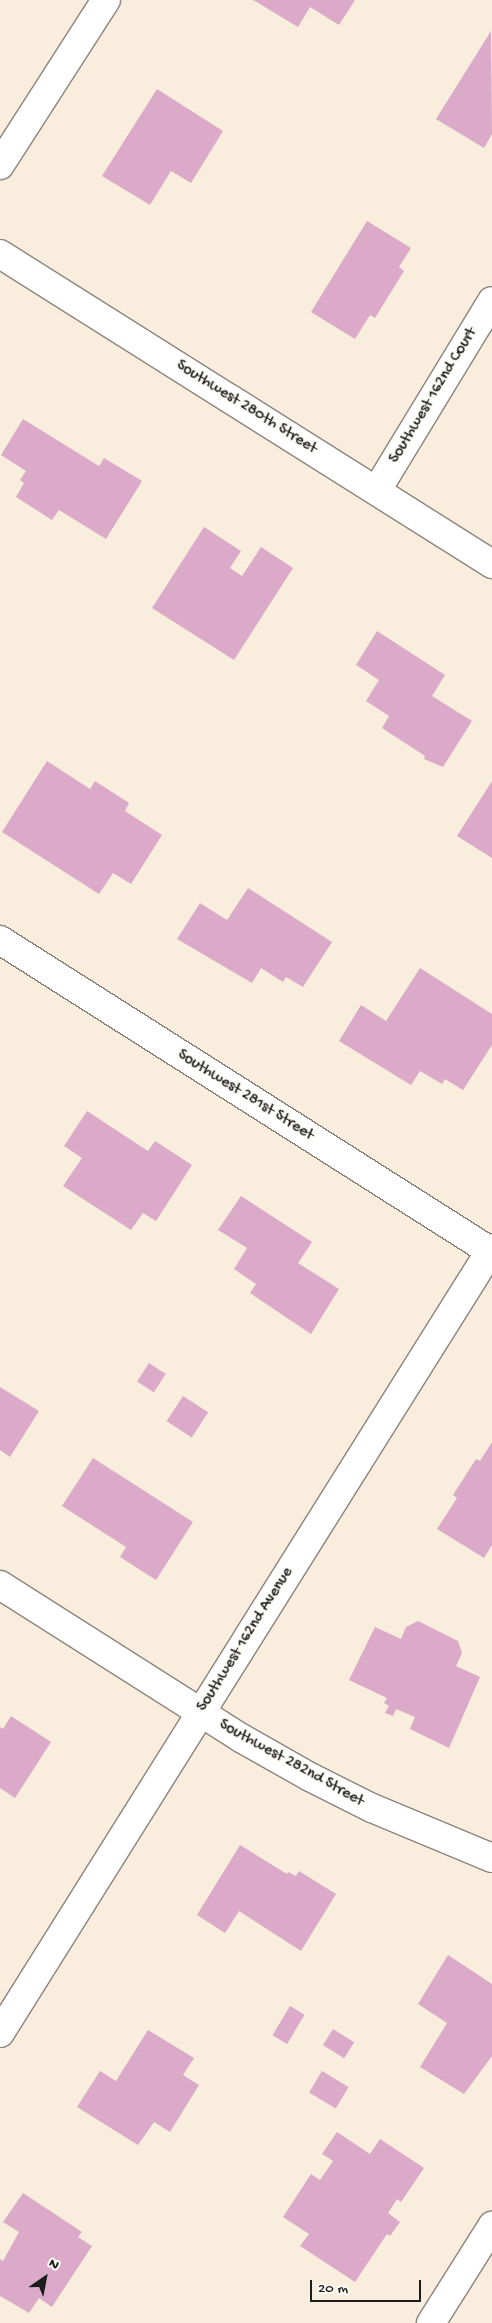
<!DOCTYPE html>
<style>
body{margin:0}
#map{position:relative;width:492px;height:2323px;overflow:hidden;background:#f9edde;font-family:"Gochi Hand",sans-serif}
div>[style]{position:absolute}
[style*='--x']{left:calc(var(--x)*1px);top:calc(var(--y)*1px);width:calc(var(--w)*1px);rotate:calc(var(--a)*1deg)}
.building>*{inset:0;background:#daaac8;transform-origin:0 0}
.roads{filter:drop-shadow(1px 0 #8a847d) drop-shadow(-1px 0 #8a847d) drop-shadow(0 1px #8a847d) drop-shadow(0 -1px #8a847d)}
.minor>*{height:28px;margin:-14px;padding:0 14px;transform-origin:14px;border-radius:14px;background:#fff}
span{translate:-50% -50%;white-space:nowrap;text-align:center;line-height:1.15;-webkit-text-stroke:4px #fdfcf7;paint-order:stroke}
.street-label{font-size:16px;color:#1c1c1c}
.north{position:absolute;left:20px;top:2253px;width:50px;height:50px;-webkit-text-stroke:4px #fdfcf7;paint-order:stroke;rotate:33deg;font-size:14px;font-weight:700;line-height:20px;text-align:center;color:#1c1c1c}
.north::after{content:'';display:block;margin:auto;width:18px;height:22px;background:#1c1c1c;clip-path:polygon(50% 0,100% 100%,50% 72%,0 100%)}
.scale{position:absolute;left:310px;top:2280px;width:111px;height:22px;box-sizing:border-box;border:2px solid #1c1c1c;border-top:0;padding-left:6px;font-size:15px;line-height:18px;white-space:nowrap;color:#1c1c1c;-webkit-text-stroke:4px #fdfcf7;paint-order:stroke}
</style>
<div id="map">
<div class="building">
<i style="clip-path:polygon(253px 0,355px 0,339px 25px,310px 7px,298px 27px)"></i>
<i style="clip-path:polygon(491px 31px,492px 134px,484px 148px,436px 119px)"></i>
<i style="clip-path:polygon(157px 89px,223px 131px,191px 183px,171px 171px,150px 205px,102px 176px)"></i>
<i style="clip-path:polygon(367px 221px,411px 248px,399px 267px,404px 271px,375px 318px,370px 315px,355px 339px,311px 312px)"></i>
<i style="clip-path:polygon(23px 419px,99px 466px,104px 458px,142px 481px,106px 539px,59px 510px,52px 520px,16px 497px,24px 483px,20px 480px,26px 471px,1px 455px)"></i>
<i style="clip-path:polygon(204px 527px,241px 551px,230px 568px,242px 576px,261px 547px,293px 568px,234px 660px,152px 608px)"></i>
<i style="clip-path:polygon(377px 631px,445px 675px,432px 696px,472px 721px,443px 767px,424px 759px,425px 756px,382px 728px,389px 716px,366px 701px,379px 680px,356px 665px)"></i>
<i style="clip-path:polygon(47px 761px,90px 789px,95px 781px,129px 803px,125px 811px,162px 835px,131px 884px,113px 873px,99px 894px,2px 832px)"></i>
<i style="clip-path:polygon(492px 781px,492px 858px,457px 836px)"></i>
<i style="clip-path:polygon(248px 888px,332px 942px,303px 987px,286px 977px,283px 982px,261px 968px,252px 983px,177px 939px,200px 903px,227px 920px)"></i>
<i style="clip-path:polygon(420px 968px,492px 1014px,492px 1045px,463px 1090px,445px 1079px,442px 1084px,420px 1071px,411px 1085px,339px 1041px,361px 1005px,386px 1021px)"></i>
<i style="clip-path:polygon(87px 1111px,148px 1151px,155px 1141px,192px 1165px,156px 1221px,143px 1213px,131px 1230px,63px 1186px,82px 1158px,64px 1146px)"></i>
<i style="clip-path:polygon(241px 1196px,312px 1242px,298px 1263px,339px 1289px,311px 1334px,250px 1293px,256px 1284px,234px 1269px,247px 1248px,218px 1230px)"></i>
<i style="left:149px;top:1363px;width:20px;height:22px;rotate:33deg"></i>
<i style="clip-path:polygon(0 1387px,39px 1411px,10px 1457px,0 1450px)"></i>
<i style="left:183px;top:1396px;width:30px;height:30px;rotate:33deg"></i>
<i style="clip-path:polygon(492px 1442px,492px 1545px,484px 1558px,437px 1529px,457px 1498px,453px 1495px,476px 1459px,480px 1461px)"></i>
<i style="clip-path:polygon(93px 1458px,193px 1522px,156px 1580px,120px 1557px,126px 1547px,62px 1506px)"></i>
<i style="clip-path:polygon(418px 1621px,458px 1641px,462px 1653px,456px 1666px,480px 1677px,449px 1748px,410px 1729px,415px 1717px,396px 1709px,393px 1716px,385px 1713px,389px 1706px,384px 1703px,387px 1698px,349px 1680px,375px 1627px,401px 1639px,406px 1627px)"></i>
<i style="clip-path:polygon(11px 1716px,51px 1742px,15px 1798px,0 1788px,0 1727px,3px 1729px)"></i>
<i style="clip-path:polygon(240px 1845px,287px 1874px,288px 1872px,296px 1876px,299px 1871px,336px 1894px,301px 1951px,239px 1911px,225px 1933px,197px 1915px)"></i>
<i style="clip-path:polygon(448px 1955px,492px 1984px,492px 2056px,464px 2094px,420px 2067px,447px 2023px,418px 2004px)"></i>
<i style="left:290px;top:2006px;width:17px;height:34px;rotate:31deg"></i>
<i style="left:333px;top:2029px;width:25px;height:19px;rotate:32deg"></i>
<i style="clip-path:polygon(148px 2030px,194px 2058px,183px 2075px,199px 2085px,170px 2132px,154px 2122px,138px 2145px,77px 2107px,100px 2071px,116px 2081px)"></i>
<i style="left:322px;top:2071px;width:31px;height:25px;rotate:31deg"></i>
<i style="clip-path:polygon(337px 2132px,370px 2154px,380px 2139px,424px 2168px,401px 2202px,397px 2199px,388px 2213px,400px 2222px,390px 2236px,387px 2234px,355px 2282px,300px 2246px,309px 2234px,283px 2217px,311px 2174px,320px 2180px,333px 2161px,322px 2154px)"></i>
<i style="clip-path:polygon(23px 2193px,82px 2232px,78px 2237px,92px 2246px,52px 2307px,39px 2298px,29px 2313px,0 2296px,0 2259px,3px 2261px,19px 2232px,3px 2222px)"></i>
</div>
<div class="roads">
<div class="minor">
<i style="--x:0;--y:165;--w:196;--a:-57.3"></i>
<i style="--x:0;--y:254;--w:582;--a:32.21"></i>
<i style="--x:377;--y:490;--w:221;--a:-58.7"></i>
<i style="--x:0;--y:940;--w:580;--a:32.4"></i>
<i style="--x:0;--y:1585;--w:285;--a:32.4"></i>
<i style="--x:241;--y:1738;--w:79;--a:29.5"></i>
<i style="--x:310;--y:1777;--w:69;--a:26.6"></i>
<i style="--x:372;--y:1808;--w:130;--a:22.6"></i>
<i style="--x:0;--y:2033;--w:926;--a:-57.92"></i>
<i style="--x:431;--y:2323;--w:115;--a:-57.8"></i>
</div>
</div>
<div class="street-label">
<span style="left:434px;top:396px;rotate:-59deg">Southwest 162nd Court</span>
<span style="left:246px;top:408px;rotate:32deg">Southwest 280th Street</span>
<span style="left:245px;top:1096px;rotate:32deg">Southwest 281st Street</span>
<span style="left:246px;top:1640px;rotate:-58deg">Southwest 162nd Avenue</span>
<span style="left:291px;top:1764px;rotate:29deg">Southwest 282nd Street</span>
</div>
<div class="north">N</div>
<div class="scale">20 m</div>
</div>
